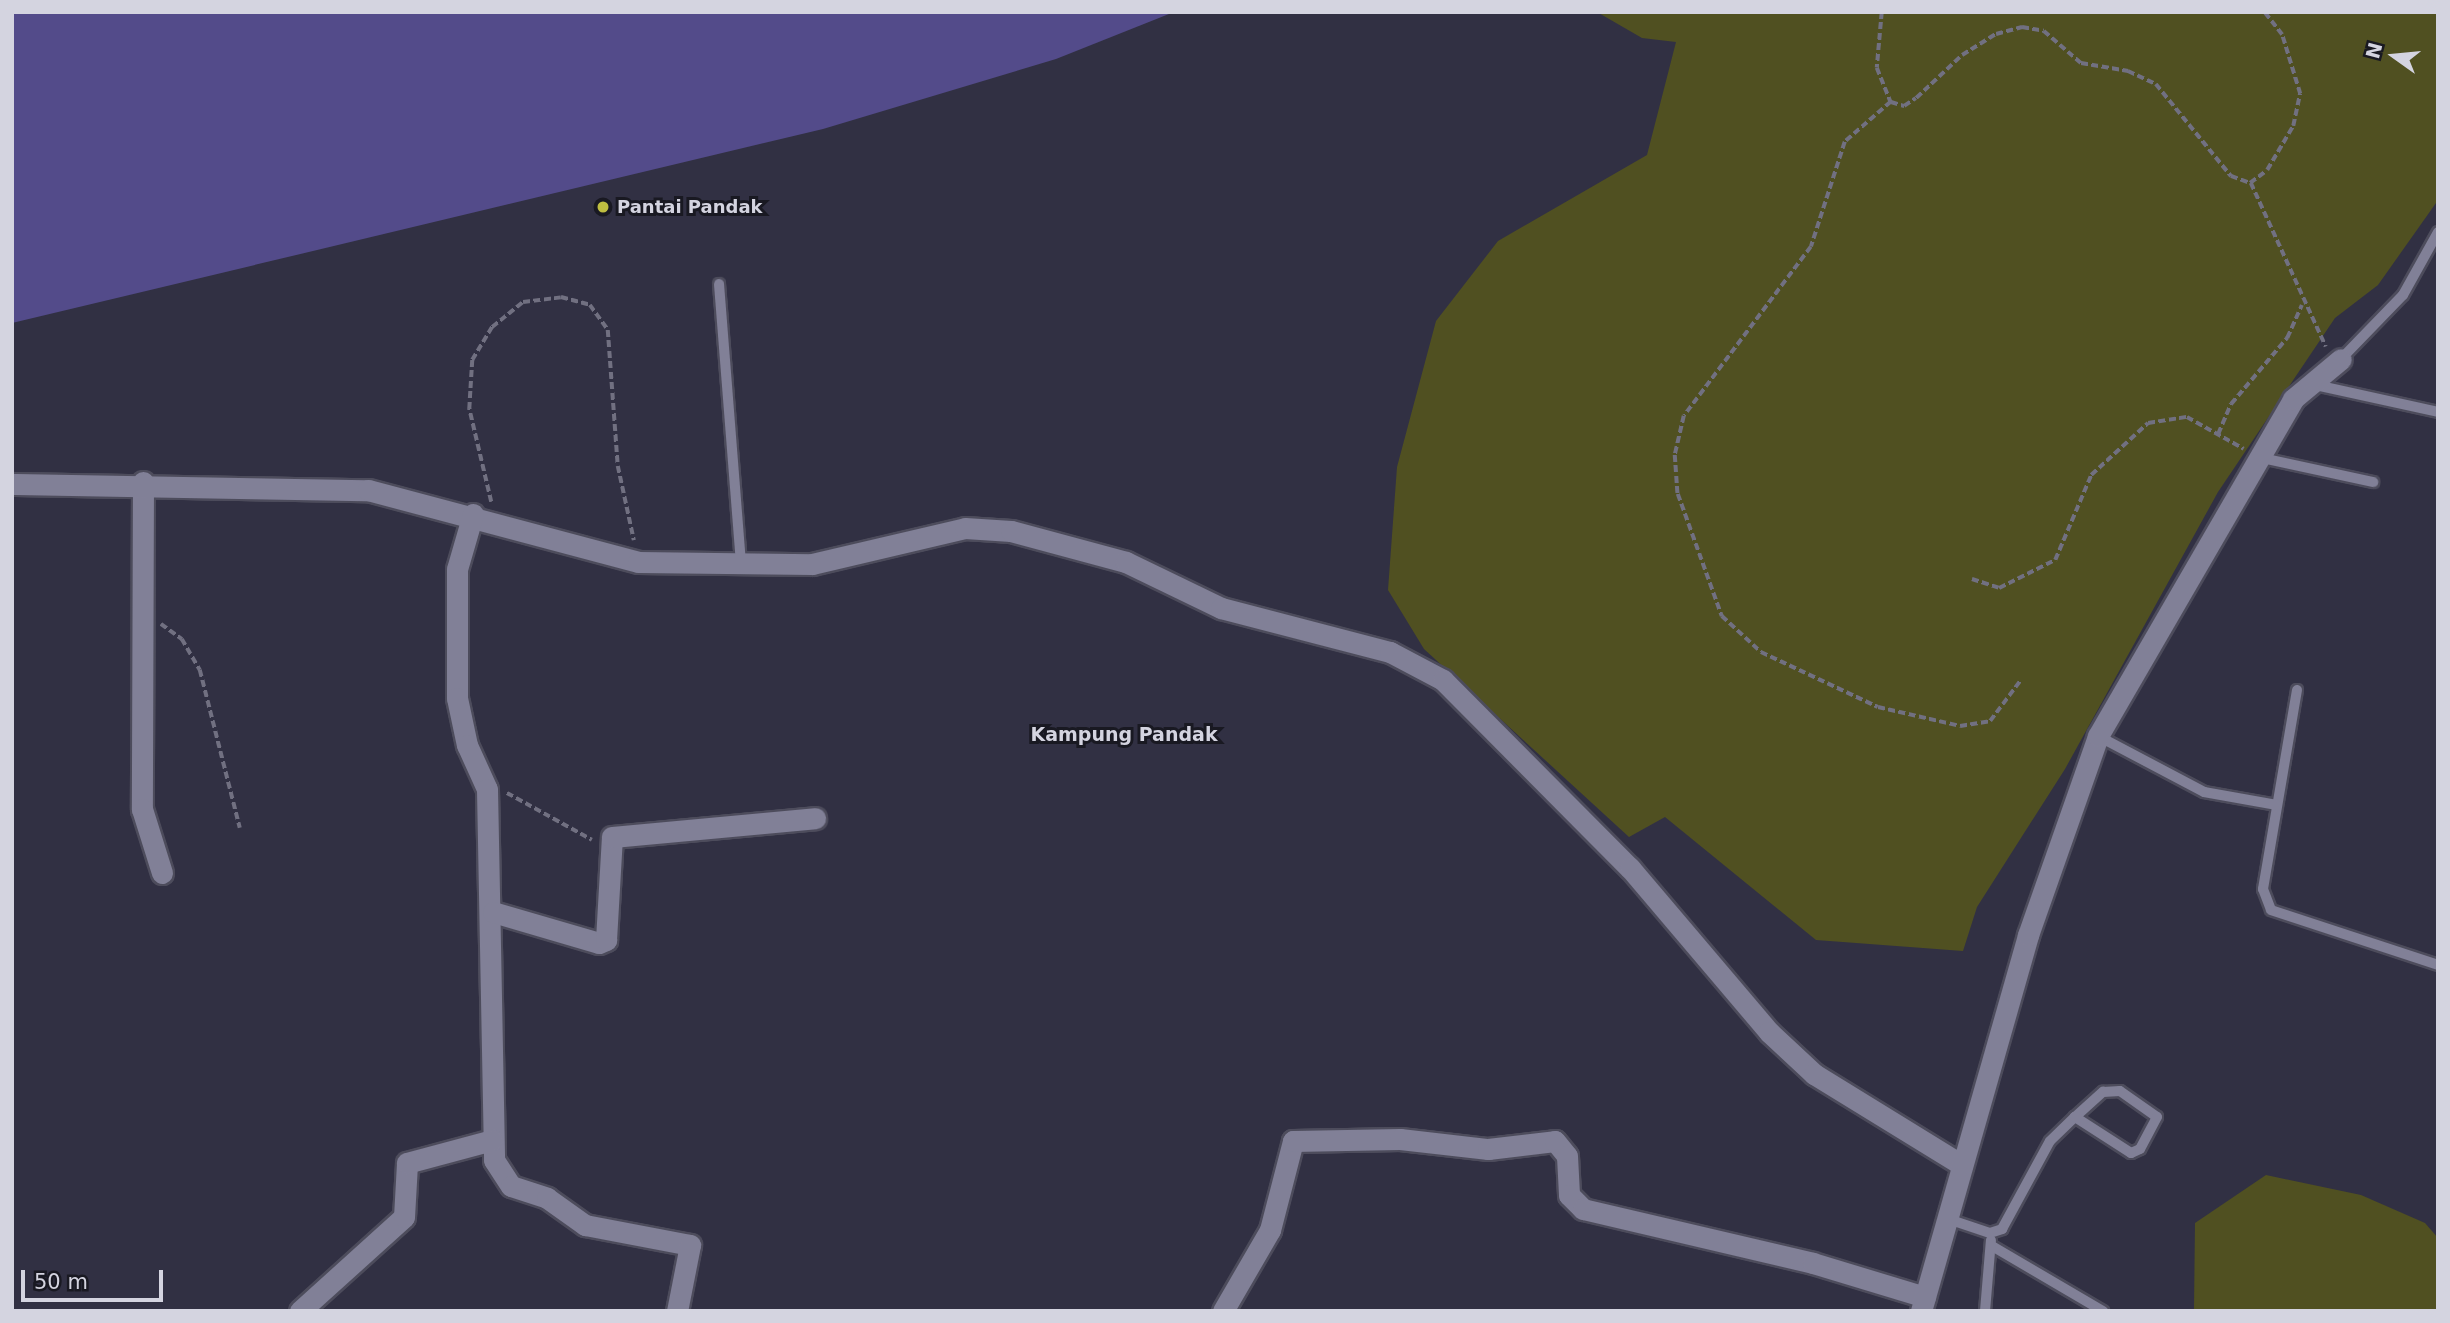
<!DOCTYPE html>
<style>
body{margin:0}
#map{position:relative;width:2450px;height:1323px;overflow:hidden;background:#313043;font-family:"DejaVu Sans",sans-serif}
div>[style]{position:absolute}
[style*='--x']{left:calc(var(--x)*1px);top:calc(var(--y)*1px);width:calc(var(--w)*1px);rotate:calc(var(--a)*1deg)}
.green>*{inset:0;background:#505021}
.water>*{inset:0;background:#534b8a}
.path>*{height:3.5px;margin-top:-1.75px;transform-origin:0;background:repeating-linear-gradient(90deg,#717081 0 7px,transparent 0 10.5px)}
.roads{filter:drop-shadow(2px 0 #4d4c5c) drop-shadow(-2px 0 #4d4c5c) drop-shadow(0 2px #4d4c5c) drop-shadow(0 -2px #4d4c5c)}
.lane>*{height:10px;margin:-5px;padding:0 5px;transform-origin:5px;border-radius:5px;background:#818097}
.street>*{height:21px;margin:-10.5px;padding:0 10.5px;transform-origin:10.5px;border-radius:10.5px;background:#818097}
.dots>*{width:19px;height:19px;translate:-50% -50%;box-sizing:border-box;border:4px solid #191922;border-radius:50%}
span{translate:-50% -50%;white-space:nowrap;text-align:center;line-height:1.15;-webkit-text-stroke:6px #191922;paint-order:stroke}
.poi-label{font-size:18px;color:#d4d4e0;font-weight:700}
.left{translate:0 -50%;text-align:left}
.neighbourhood-label{font-size:19px;color:#d4d4e0;font-weight:700}
.frame{position:absolute;inset:0;border:14px solid #d4d4e0;pointer-events:none}
.north{position:absolute;left:2359px;top:21px;width:70px;height:70px;-webkit-text-stroke:5px #191922;paint-order:stroke;rotate:285deg;font-size:19px;font-weight:700;line-height:28px;text-align:center;color:#d4d4e0}
.north::after{content:'';display:block;margin:auto;width:24px;height:32px;background:#d4d4e0;clip-path:polygon(50% 0,100% 100%,50% 72%,0 100%)}
.scale{position:absolute;left:21px;top:1270px;width:142px;height:32px;box-sizing:border-box;border:4px solid #d4d4e0;border-top:0;padding-left:9px;font-size:21px;line-height:24px;white-space:nowrap;color:#d4d4e0;-webkit-text-stroke:5px #191922;paint-order:stroke}
</style>
<div id="map">
<div class="green">
<i style="clip-path:polygon(1597px 12px,2438px 12px,2436px 203px,2378px 285px,2335px 318px,2218px 492px,2065px 769px,1977px 907px,1963px 951px,1816px 940px,1665px 817px,1629px 837px,1424px 649px,1388px 590px,1397px 467px,1436px 321px,1498px 241px,1647px 155px,1676px 42px,1642px 38px)"></i>
<i style="clip-path:polygon(2266px 1175px,2361px 1195px,2425px 1223px,2438px 1238px,2438px 1311px,2194px 1311px,2195px 1223px)"></i>
</div>
<div class="water">
<i style="clip-path:polygon(12px 12px,1174px 12px,1056px 59px,823px 129px,12px 323px)"></i>
</div>
<div class="path">
<i style="--x:1882;--y:12;--w:56;--a:95.1"></i>
<i style="--x:1877;--y:68;--w:37;--a:68"></i>
<i style="--x:1891;--y:102;--w:14;--a:17"></i>
<i style="--x:1904;--y:106;--w:14;--a:-34"></i>
<i style="--x:1916;--y:98;--w:63;--a:-43.1"></i>
<i style="--x:1962;--y:55;--w:40;--a:-32"></i>
<i style="--x:1996;--y:34;--w:27;--a:-15"></i>
<i style="--x:2022;--y:27;--w:22;--a:10"></i>
<i style="--x:2044;--y:31;--w:49;--a:40.9"></i>
<i style="--x:2081;--y:63;--w:48;--a:9.7"></i>
<i style="--x:2128;--y:71;--w:31;--a:25"></i>
<i style="--x:2156;--y:84;--w:119;--a:50.8"></i>
<i style="--x:2231;--y:176;--w:20;--a:20"></i>
<i style="--x:2250;--y:183;--w:21;--a:-37"></i>
<i style="--x:2267;--y:170;--w:51;--a:-59.4"></i>
<i style="--x:2293;--y:126;--w:33;--a:-78"></i>
<i style="--x:2300;--y:94;--w:62;--a:-107"></i>
<i style="--x:2282;--y:35;--w:29;--a:-128"></i>
<i style="--x:1891;--y:102;--w:61;--a:139"></i>
<i style="--x:1845;--y:142;--w:110;--a:107.9"></i>
<i style="--x:1811;--y:247;--w:211;--a:126.9"></i>
<i style="--x:1684;--y:416;--w:40;--a:103"></i>
<i style="--x:1675;--y:455;--w:39;--a:86"></i>
<i style="--x:1678;--y:494;--w:130;--a:70.2"></i>
<i style="--x:1722;--y:616;--w:53;--a:42.7"></i>
<i style="--x:1761;--y:652;--w:129;--a:25.2"></i>
<i style="--x:1878;--y:707;--w:84;--a:13"></i>
<i style="--x:1960;--y:726;--w:30;--a:-9"></i>
<i style="--x:1990;--y:721;--w:50;--a:-53.1"></i>
<i style="--x:2251;--y:183;--w:180;--a:65.4"></i>
<i style="--x:2218;--y:434;--w:33;--a:-67"></i>
<i style="--x:2231;--y:404;--w:87;--a:-49.7"></i>
<i style="--x:2287;--y:338;--w:36;--a:-66"></i>
<i style="--x:491;--y:502;--w:96;--a:-103.3"></i>
<i style="--x:469;--y:409;--w:49;--a:-86.5"></i>
<i style="--x:472;--y:360;--w:39;--a:-59"></i>
<i style="--x:492;--y:327;--w:40;--a:-39"></i>
<i style="--x:523;--y:302;--w:38;--a:-7"></i>
<i style="--x:561;--y:297;--w:30;--a:15"></i>
<i style="--x:590;--y:305;--w:31;--a:54"></i>
<i style="--x:608;--y:330;--w:136;--a:85.8"></i>
<i style="--x:618;--y:466;--w:76;--a:77.8"></i>
<i style="--x:1972;--y:579;--w:28;--a:18"></i>
<i style="--x:1999;--y:588;--w:63;--a:-26.6"></i>
<i style="--x:2055;--y:560;--w:92;--a:-67"></i>
<i style="--x:2091;--y:475;--w:77;--a:-42.4"></i>
<i style="--x:2148;--y:423;--w:39;--a:-9"></i>
<i style="--x:2187;--y:417;--w:65;--a:29.3"></i>
<i style="--x:161;--y:624;--w:26;--a:36"></i>
<i style="--x:182;--y:639;--w:36;--a:60"></i>
<i style="--x:200;--y:670;--w:163;--a:75.8"></i>
<i style="--x:507;--y:793;--w:97;--a:28.9"></i>
</div>
<div class="roads">
<div class="lane">
<i style="--x:719;--y:284;--w:280;--a:85.5"></i>
<i style="--x:2341;--y:359;--w:89;--a:-45.9"></i>
<i style="--x:2403;--y:295;--w:72;--a:-60.9"></i>
<i style="--x:2311;--y:384;--w:130;--a:12.4"></i>
<i style="--x:2257;--y:457;--w:119;--a:12.2"></i>
<i style="--x:2297;--y:690;--w:202;--a:99.7"></i>
<i style="--x:2263;--y:889;--w:22;--a:69"></i>
<i style="--x:2271;--y:910;--w:176;--a:18.2"></i>
<i style="--x:2098;--y:736;--w:120;--a:27.8"></i>
<i style="--x:2204;--y:792;--w:74;--a:10.1"></i>
<i style="--x:1948;--y:1219;--w:44;--a:18.4"></i>
<i style="--x:1990;--y:1233;--w:13;--a:-18"></i>
<i style="--x:2002;--y:1229;--w:100;--a:-61.4"></i>
<i style="--x:2050;--y:1141;--w:35;--a:-44"></i>
<i style="--x:2075;--y:1117;--w:38;--a:-42"></i>
<i style="--x:2103;--y:1092;--w:17;--a:-3"></i>
<i style="--x:2120;--y:1091;--w:45;--a:35.1"></i>
<i style="--x:2157;--y:1117;--w:36;--a:118"></i>
<i style="--x:2140;--y:1149;--w:10;--a:156"></i>
<i style="--x:2131;--y:1153;--w:67;--a:-147.3"></i>
<i style="--x:1992;--y:1246;--w:129;--a:30.4"></i>
<i style="--x:1985;--y:1311;--w:71;--a:-85.2"></i>
</div>
<div class="street">
<i style="--x:143;--y:482;--w:327;--a:90.2"></i>
<i style="--x:142;--y:809;--w:67;--a:72.6"></i>
<i style="--x:12;--y:484;--w:356;--a:1"></i>
<i style="--x:368;--y:490;--w:279;--a:14.9"></i>
<i style="--x:638;--y:562;--w:174;--a:0.7"></i>
<i style="--x:812;--y:564;--w:157;--a:-13.2"></i>
<i style="--x:965;--y:528;--w:46;--a:3.7"></i>
<i style="--x:1011;--y:531;--w:119;--a:15.1"></i>
<i style="--x:1126;--y:562;--w:106;--a:25.8"></i>
<i style="--x:1221;--y:608;--w:175;--a:14.6"></i>
<i style="--x:1390;--y:652;--w:60;--a:27.8"></i>
<i style="--x:1443;--y:680;--w:265;--a:45.2"></i>
<i style="--x:1630;--y:868;--w:215;--a:49.7"></i>
<i style="--x:1769;--y:1032;--w:62;--a:43"></i>
<i style="--x:1814;--y:1074;--w:174;--a:31.6"></i>
<i style="--x:473;--y:514;--w:57;--a:106.2"></i>
<i style="--x:457;--y:569;--w:129;--a:90"></i>
<i style="--x:457;--y:698;--w:48;--a:78"></i>
<i style="--x:467;--y:745;--w:48;--a:65.6"></i>
<i style="--x:487;--y:789;--w:371;--a:88.9"></i>
<i style="--x:494;--y:1160;--w:31;--a:57"></i>
<i style="--x:511;--y:1186;--w:38;--a:18"></i>
<i style="--x:547;--y:1198;--w:47;--a:35.4"></i>
<i style="--x:585;--y:1225;--w:107;--a:10.8"></i>
<i style="--x:690;--y:1245;--w:67;--a:101.1"></i>
<i style="--x:493;--y:912;--w:110;--a:16.3"></i>
<i style="--x:599;--y:943;--w:8;--a:-23"></i>
<i style="--x:606;--y:940;--w:103;--a:-86.7"></i>
<i style="--x:612;--y:837;--w:204;--a:-5.3"></i>
<i style="--x:300;--y:1311;--w:140;--a:-42.1"></i>
<i style="--x:404;--y:1217;--w:54;--a:-86.8"></i>
<i style="--x:407;--y:1163;--w:88;--a:-15.1"></i>
<i style="--x:1223;--y:1311;--w:94;--a:-59.9"></i>
<i style="--x:1270;--y:1230;--w:92;--a:-75.5"></i>
<i style="--x:1293;--y:1141;--w:107;--a:-1.1"></i>
<i style="--x:1400;--y:1139;--w:89;--a:6.5"></i>
<i style="--x:1488;--y:1149;--w:67;--a:-6.8"></i>
<i style="--x:1555;--y:1141;--w:19;--a:51"></i>
<i style="--x:1567;--y:1156;--w:39;--a:87"></i>
<i style="--x:1569;--y:1195;--w:20;--a:45"></i>
<i style="--x:1583;--y:1209;--w:236;--a:13.2"></i>
<i style="--x:1813;--y:1263;--w:117;--a:16.9"></i>
<i style="--x:1921;--y:1311;--w:391;--a:-74.1"></i>
<i style="--x:2028;--y:935;--w:211;--a:-70.6"></i>
<i style="--x:2098;--y:736;--w:389;--a:-59.9"></i>
<i style="--x:2293;--y:399;--w:62;--a:-39.8"></i>
</div>
</div>
<div class="dots">
<i style="left:603px;top:207px;background:#bfbe41"></i>
</div>
<div class="poi-label">
<span class="left" style="left:617px;top:207px">Pantai Pandak</span>
</div>
<div class="neighbourhood-label">
<span style="left:1124px;top:735px">Kampung Pandak</span>
</div>
<div class="frame"></div>
<div class="north">N</div>
<div class="scale">50 m</div>
</div>
